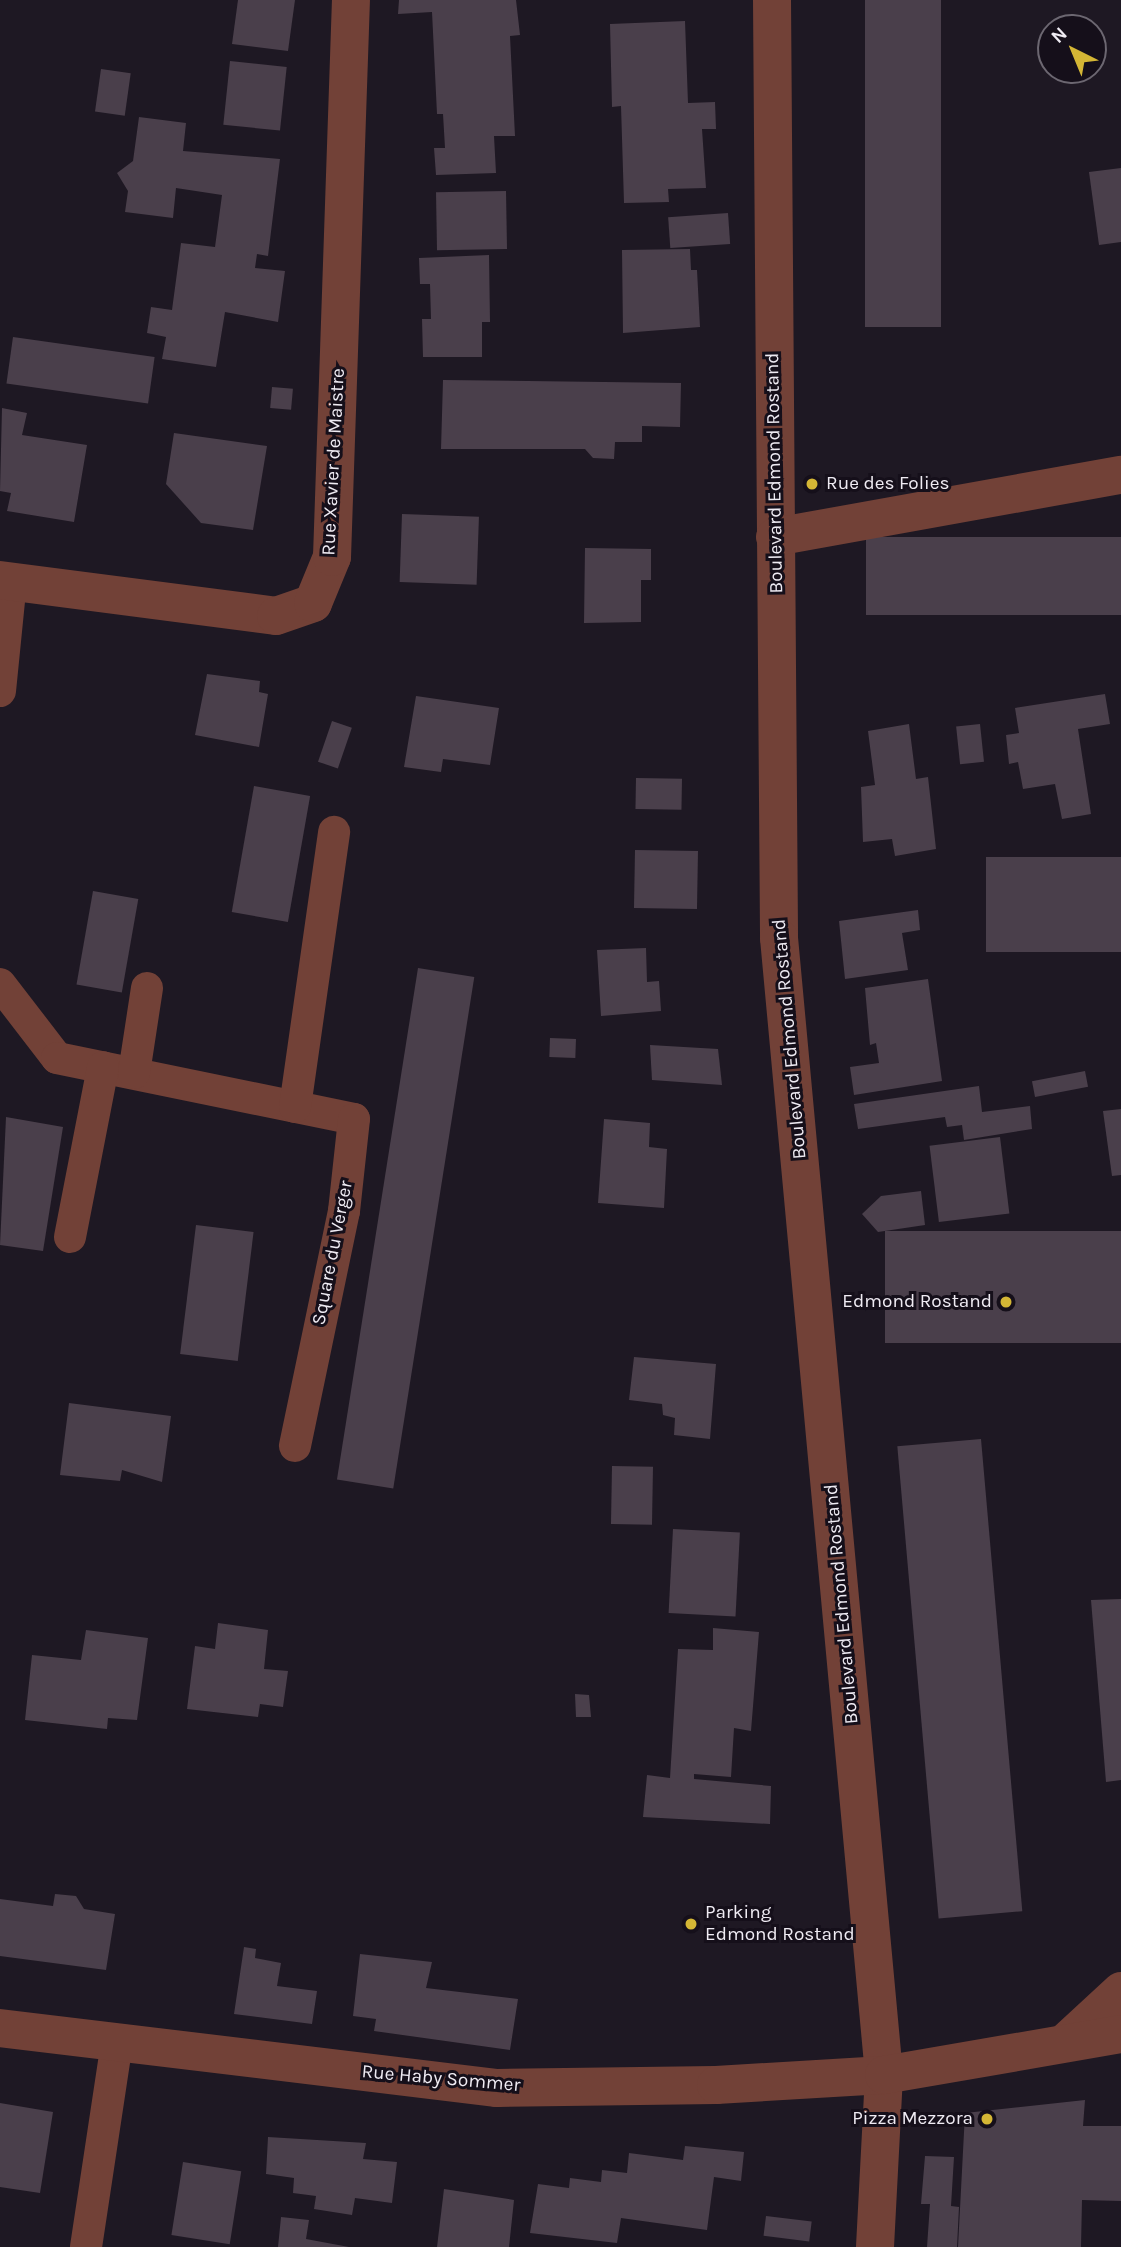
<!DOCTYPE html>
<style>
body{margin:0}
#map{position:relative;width:1121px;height:2247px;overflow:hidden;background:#1e1823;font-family:Karla,sans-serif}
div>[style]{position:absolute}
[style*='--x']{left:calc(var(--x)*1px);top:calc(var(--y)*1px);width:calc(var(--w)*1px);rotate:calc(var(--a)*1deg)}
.building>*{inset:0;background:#4a3f4b;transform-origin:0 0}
.service>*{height:32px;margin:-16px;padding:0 16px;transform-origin:16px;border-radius:16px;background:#724137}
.minor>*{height:38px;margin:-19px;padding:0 19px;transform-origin:19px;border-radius:19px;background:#724137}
.tertiary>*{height:38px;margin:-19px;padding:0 19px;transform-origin:19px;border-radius:19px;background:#724137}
.dots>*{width:19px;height:19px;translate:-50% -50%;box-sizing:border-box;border:4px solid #150f1a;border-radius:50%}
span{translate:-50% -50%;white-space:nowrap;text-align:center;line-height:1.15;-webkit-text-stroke:6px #150f1a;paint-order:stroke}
.street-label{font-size:19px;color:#efebf3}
.poi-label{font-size:19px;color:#efebf3}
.left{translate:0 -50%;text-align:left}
.right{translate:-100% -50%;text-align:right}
.north{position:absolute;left:1037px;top:14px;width:70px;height:70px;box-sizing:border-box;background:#150f1a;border:2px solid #6c6771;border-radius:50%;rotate:317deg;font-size:19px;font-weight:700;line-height:28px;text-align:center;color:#efebf3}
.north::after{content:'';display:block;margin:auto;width:24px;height:32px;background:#d4b635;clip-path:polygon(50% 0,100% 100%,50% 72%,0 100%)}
</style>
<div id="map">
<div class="building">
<i style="clip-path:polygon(238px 0,295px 0,288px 51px,232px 44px)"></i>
<i style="clip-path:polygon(399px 0,516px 0,520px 35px,510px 36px,515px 136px,494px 136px,496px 173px,436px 175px,434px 148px,445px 148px,443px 114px,437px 114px,432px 12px,398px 14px)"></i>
<i style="left:865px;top:0;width:76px;height:327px"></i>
<i style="clip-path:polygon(685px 21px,688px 103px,715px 102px,716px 129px,702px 129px,706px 188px,668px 189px,669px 202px,624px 203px,621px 106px,612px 107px,610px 24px)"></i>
<i style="left:230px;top:61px;width:57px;height:64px;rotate:6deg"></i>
<i style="left:101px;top:69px;width:30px;height:43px;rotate:8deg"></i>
<i style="clip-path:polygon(139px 117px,186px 123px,183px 151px,280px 159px,268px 256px,257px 254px,255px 268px,285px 271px,278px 322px,225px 312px,216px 367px,162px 359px,166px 337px,147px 333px,151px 307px,172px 310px,181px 243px,215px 247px,222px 195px,176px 188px,173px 218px,125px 212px,128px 191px,117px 173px,133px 161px)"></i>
<i style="clip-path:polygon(1121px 168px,1121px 242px,1099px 245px,1089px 172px)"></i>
<i style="left:506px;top:191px;width:58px;height:70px;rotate:89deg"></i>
<i style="left:728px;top:213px;width:31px;height:60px;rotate:86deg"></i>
<i style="clip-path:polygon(690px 249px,691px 270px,697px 270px,700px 327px,623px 333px,622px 250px)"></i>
<i style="clip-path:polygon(489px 255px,490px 322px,482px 322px,482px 357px,423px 357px,422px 319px,431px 319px,430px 284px,420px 284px,419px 258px)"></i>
<i style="left:13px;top:337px;width:143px;height:47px;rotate:8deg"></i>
<i style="clip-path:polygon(443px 380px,681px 383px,680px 427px,642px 426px,642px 442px,615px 442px,614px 459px,593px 458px,585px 449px,441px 449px)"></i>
<i style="left:272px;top:387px;width:21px;height:21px;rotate:5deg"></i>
<i style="clip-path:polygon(2px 408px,27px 413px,22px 435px,87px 445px,74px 522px,7px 511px,11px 493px,0 491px)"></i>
<i style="clip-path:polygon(174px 433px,267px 446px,253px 530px,201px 523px,166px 484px)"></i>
<i style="left:402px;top:514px;width:77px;height:68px;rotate:2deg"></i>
<i style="left:1121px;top:537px;width:78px;height:255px;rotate:90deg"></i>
<i style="clip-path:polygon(585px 548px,651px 549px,651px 580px,641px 580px,641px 622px,584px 623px)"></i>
<i style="clip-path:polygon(207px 674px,260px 681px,259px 692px,268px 694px,259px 747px,195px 735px)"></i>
<i style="clip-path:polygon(1105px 694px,1110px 724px,1078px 729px,1091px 814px,1062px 819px,1055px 784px,1023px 789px,1018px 762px,1009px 764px,1006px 735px,1019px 733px,1015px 708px)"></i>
<i style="clip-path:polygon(416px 696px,499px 708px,490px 765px,443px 759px,441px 772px,404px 767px)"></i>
<i style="left:332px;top:721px;width:21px;height:43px;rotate:19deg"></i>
<i style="clip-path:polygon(909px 724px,916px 779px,928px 777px,936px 849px,895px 856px,892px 839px,863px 842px,861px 787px,875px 785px,868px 731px)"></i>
<i style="left:980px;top:724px;width:38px;height:24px;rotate:84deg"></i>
<i style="left:636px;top:778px;width:46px;height:31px;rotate:1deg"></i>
<i style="left:254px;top:786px;width:57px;height:128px;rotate:10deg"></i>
<i style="left:635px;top:850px;width:63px;height:58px;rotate:1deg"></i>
<i style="left:1121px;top:857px;width:95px;height:135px;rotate:90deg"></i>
<i style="left:93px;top:891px;width:46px;height:95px;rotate:10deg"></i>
<i style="clip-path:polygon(918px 910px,920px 930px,902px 933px,908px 970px,845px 979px,839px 921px)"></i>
<i style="clip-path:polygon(646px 948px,647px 982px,659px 981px,661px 1011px,601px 1016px,597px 950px)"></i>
<i style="left:418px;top:968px;width:57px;height:518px;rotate:9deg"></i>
<i style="clip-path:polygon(928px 979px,942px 1081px,854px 1095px,850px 1067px,879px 1063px,876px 1043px,870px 1045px,865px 988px)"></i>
<i style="left:550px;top:1038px;width:26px;height:19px;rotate:2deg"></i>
<i style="clip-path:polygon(650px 1045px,718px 1049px,722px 1085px,652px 1080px)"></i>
<i style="left:1085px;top:1071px;width:16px;height:54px;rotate:79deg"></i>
<i style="clip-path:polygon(979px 1086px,982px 1112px,1030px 1106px,1032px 1129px,964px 1140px,962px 1125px,947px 1127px,945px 1117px,858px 1129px,854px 1104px)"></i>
<i style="clip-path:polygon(1121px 1109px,1121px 1175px,1112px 1176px,1103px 1111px)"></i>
<i style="clip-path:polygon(6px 1117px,63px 1127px,43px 1251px,0 1245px)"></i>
<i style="clip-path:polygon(604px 1119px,650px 1123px,649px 1147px,667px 1149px,664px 1208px,598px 1203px)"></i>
<i style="left:1000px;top:1137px;width:77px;height:71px;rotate:83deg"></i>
<i style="clip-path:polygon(921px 1191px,925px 1225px,878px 1232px,862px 1214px,881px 1196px)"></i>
<i style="left:196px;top:1225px;width:58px;height:130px;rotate:7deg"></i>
<i style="left:1121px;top:1231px;width:112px;height:236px;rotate:90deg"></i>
<i style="clip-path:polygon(634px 1357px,716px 1364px,710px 1439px,674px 1435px,675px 1418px,663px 1415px,662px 1404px,629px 1400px)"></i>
<i style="clip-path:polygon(69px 1403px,171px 1416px,162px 1482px,122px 1470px,120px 1481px,60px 1475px)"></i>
<i style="left:981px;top:1439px;width:474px;height:84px;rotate:85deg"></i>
<i style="left:612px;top:1466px;width:41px;height:58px;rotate:1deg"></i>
<i style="left:673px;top:1529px;width:67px;height:84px;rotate:3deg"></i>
<i style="clip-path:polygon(1121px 1599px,1121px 1780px,1106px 1782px,1091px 1600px)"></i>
<i style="clip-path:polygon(218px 1623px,268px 1630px,264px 1669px,288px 1671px,283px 1707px,260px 1704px,258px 1717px,187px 1709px,195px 1646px,215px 1649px)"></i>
<i style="clip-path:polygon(713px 1628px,759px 1632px,751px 1731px,734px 1728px,731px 1777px,694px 1774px,694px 1779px,771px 1786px,770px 1824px,643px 1817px,647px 1775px,670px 1778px,678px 1649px,713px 1650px)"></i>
<i style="clip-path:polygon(86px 1630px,148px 1638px,137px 1720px,108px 1718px,107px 1729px,25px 1720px,32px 1655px,81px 1660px)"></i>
<i style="clip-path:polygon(575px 1694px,589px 1695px,591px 1717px,576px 1717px)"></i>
<i style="clip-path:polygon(55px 1894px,76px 1896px,84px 1909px,115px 1914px,106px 1970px,0 1956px,0 1899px,53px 1906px)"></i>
<i style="clip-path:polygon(244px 1947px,256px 1949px,255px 1958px,281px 1963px,277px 1986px,317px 1991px,312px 2024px,234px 2014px)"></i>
<i style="clip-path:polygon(360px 1954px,432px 1962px,426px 1988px,518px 1999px,510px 2050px,374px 2031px,376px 2019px,353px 2016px)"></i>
<i style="clip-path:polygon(1085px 2100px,1083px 2126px,1121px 2126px,1121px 2201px,1082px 2200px,1081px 2247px,958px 2247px,965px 2113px)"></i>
<i style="clip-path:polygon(0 2103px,53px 2112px,40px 2193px,0 2187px)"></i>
<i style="clip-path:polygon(268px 2137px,366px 2143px,363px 2159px,397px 2162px,392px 2203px,355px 2198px,352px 2215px,314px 2209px,316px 2196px,293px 2193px,294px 2178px,266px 2174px)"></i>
<i style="clip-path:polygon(685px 2146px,744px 2152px,741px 2181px,714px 2177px,707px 2230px,621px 2218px,617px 2243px,530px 2233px,538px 2184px,569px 2188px,570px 2178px,601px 2182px,602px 2170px,627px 2173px,629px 2153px,683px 2160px)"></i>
<i style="clip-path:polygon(925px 2156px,954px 2157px,951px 2206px,959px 2207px,957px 2247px,927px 2247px,930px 2204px,921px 2204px)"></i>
<i style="left:183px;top:2162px;width:59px;height:74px;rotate:9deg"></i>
<i style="clip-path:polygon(444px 2189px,514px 2200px,509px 2247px,437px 2247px)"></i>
<i style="left:766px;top:2216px;width:46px;height:20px;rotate:7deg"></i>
<i style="clip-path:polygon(281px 2217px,309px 2220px,306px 2239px,349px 2247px,278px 2247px)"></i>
</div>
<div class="service">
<i style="--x:0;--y:691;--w:111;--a:-84.3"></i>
<i style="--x:0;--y:984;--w:93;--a:52.4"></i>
<i style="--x:57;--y:1058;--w:303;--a:11.6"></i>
<i style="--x:354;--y:1119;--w:93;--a:96.2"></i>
<i style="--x:344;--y:1211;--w:240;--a:101.8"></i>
<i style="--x:134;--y:1073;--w:86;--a:-81.3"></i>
<i style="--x:295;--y:1107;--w:278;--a:-81.9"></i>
<i style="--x:70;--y:1237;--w:173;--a:-79"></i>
<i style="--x:86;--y:2247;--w:207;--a:-81.4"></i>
</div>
<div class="minor">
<i style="--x:772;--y:0;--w:938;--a:89.57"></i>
<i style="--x:779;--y:938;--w:1142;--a:84.72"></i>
<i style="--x:884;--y:2075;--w:172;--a:93"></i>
<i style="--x:775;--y:537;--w:352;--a:-10.2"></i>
<i style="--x:0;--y:580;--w:278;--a:7.4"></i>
<i style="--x:276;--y:616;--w:39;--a:-19"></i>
<i style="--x:313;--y:603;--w:50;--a:-67.6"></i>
<i style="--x:332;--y:557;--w:557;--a:-88.05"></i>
<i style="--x:1068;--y:2040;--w:72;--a:-42.8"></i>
</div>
<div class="tertiary">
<i style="--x:0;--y:2028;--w:501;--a:6.88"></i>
<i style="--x:497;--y:2088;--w:219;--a:-0.8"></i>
<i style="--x:716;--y:2085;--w:168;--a:-3.4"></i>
<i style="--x:884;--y:2075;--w:241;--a:-9.8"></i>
</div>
<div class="dots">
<i style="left:812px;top:484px;background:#d4b635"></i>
<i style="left:1006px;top:1302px;background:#d4b635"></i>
<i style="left:691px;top:1924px;background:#d4b635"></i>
<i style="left:987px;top:2119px;background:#d4b635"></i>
</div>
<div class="street-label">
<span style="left:334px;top:462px;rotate:-87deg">Rue Xavier de Maistre</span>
<span style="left:775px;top:473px;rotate:-91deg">Boulevard Edmond Rostand</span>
<span style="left:790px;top:1039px;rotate:-95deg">Boulevard Edmond Rostand</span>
<span style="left:333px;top:1253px;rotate:-79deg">Square du Verger</span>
<span style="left:842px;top:1604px;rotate:-95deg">Boulevard Edmond Rostand</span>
<span style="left:441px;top:2079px;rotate:5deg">Rue Haby Sommer</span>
</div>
<div class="poi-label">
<span class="left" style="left:826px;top:484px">Rue des Folies</span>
<span class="right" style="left:992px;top:1302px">Edmond Rostand</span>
<span class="left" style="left:705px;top:1924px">Parking<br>Edmond Rostand</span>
<span class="right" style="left:973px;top:2119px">Pizza Mezzora</span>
</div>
<div class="north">N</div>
</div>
